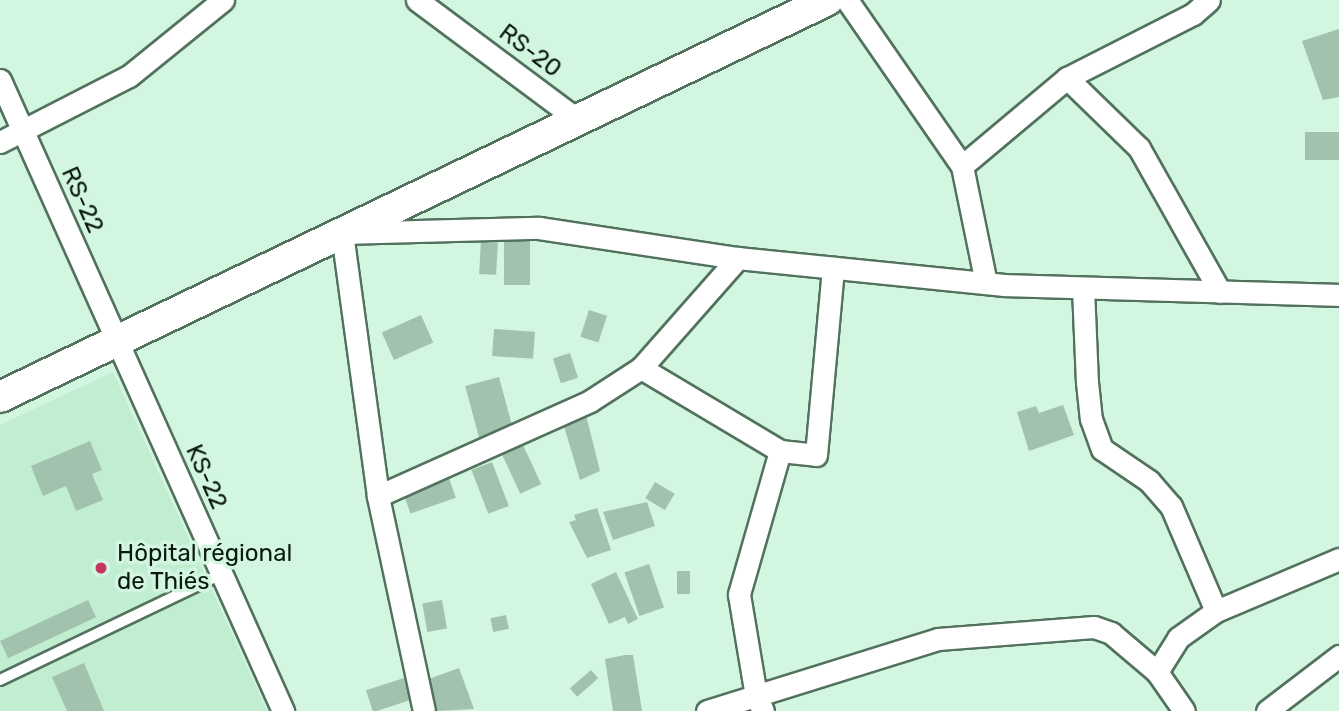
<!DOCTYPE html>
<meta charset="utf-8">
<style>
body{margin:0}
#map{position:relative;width:1339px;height:711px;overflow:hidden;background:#d2f6df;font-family:Rubik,sans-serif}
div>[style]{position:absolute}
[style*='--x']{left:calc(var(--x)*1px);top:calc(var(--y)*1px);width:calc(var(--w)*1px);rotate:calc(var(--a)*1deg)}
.built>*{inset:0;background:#c1edd1}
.building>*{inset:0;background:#a1c3ad;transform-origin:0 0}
.roads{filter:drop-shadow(2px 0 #52725e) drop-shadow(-2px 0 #52725e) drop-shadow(0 2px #52725e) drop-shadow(0 -2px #52725e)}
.service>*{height:10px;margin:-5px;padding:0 5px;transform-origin:5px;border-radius:5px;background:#fff}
.minor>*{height:21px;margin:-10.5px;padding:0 10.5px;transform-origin:10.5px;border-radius:10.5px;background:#fff}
.secondary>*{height:30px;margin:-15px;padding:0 15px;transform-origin:15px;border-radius:15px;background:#fff}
.dots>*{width:19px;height:19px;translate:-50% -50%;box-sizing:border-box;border:4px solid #d2f6df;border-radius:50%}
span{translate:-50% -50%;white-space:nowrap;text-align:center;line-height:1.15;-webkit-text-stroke:7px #d2f6df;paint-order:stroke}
.street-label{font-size:24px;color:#0b1810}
.poi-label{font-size:24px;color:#0b1810}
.left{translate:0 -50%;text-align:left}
</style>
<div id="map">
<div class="built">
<i style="clip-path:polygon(113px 372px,267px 711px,0 711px,0 425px)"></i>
</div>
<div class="building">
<i style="clip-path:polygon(1339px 29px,1339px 97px,1323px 100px,1302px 41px)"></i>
<i style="left:1305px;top:132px;width:34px;height:28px"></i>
<i style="left:481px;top:239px;width:17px;height:35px;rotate:3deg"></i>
<i style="left:504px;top:240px;width:26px;height:45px"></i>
<i style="left:589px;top:310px;width:19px;height:28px;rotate:18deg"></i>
<i style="left:421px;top:315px;width:30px;height:43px;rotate:66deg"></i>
<i style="left:494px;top:329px;width:41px;height:27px;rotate:4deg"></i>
<i style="left:570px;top:353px;width:26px;height:18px;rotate:72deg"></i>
<i style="left:499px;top:377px;width:55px;height:35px;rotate:75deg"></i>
<i style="clip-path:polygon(1063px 405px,1074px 435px,1029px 451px,1017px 412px,1036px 406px,1039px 413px)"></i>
<i style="clip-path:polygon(585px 411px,600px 471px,580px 480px,563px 423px)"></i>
<i style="clip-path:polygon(90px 441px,102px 470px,92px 474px,103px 500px,76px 511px,66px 486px,43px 496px,31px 466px)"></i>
<i style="left:523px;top:445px;width:43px;height:23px;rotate:65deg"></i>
<i style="left:492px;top:462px;width:47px;height:22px;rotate:69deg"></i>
<i style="left:449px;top:478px;width:21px;height:48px;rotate:71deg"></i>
<i style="left:655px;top:482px;width:23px;height:19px;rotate:31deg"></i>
<i style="clip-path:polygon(647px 502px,655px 526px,613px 540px,603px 512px)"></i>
<i style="clip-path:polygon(597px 508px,611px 550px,587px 558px,569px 522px,576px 520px,574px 515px)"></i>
<i style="left:649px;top:564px;width:46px;height:26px;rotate:71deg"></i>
<i style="left:690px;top:571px;width:23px;height:13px;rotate:90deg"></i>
<i style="clip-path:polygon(616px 572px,638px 619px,628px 624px,625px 617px,609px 624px,591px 584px)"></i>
<i style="left:88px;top:600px;width:19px;height:97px;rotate:65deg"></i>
<i style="left:442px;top:600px;width:29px;height:20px;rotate:80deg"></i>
<i style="left:506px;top:615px;width:14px;height:16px;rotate:78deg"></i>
<i style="clip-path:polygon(625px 655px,633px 655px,642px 711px,613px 711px,605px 659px)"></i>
<i style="clip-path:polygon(84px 663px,104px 711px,67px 711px,52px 677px)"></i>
<i style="clip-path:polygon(459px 668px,474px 709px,437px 711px,426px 680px)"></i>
<i style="left:591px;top:670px;width:11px;height:28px;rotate:49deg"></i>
<i style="left:404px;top:678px;width:23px;height:40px;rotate:72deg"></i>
</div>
<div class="roads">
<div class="service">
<i style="--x:0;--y:680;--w:245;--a:-25.6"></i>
</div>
<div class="minor">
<i style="--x:417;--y:0;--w:201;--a:36.7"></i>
<i style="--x:847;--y:0;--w:202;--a:55.3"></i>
<i style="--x:1067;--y:78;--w:100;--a:44.2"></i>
<i style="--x:1139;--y:148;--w:165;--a:60.6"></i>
<i style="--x:0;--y:80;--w:692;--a:65.84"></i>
<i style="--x:0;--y:142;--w:145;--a:-27.1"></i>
<i style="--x:129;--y:76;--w:121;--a:-39"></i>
<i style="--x:986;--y:283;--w:119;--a:-101.6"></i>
<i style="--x:962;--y:166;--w:137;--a:-40"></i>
<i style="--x:1067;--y:78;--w:141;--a:-26.9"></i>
<i style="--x:1193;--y:14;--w:21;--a:-41"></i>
<i style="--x:1083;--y:288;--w:94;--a:87.6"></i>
<i style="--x:1087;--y:382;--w:37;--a:84"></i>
<i style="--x:1091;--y:419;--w:32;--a:70"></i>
<i style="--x:1102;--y:449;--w:57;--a:34.2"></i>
<i style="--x:1149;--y:481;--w:33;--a:49"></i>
<i style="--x:1171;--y:506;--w:114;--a:66.8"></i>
<i style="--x:641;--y:368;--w:162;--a:30.8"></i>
<i style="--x:780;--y:451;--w:36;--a:6"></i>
<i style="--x:816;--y:455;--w:188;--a:-84.8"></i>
<i style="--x:378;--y:496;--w:232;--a:-24.1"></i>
<i style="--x:590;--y:401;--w:61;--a:-32.9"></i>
<i style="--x:641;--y:368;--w:147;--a:-48.6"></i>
<i style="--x:1157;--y:672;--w:40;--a:-58"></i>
<i style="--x:1178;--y:638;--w:47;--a:-35.4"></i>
<i style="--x:1216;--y:611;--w:134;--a:-22.9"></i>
<i style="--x:424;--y:711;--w:220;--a:-102.1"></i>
<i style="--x:378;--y:496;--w:265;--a:-97.8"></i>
<i style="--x:342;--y:233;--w:197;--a:-1.5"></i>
<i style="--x:539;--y:228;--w:201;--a:8.6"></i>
<i style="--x:738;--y:258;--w:267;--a:5.8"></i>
<i style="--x:1004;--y:285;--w:335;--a:1.7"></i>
<i style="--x:707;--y:711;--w:242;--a:-17.3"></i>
<i style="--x:938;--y:639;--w:156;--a:-4.4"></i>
<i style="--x:1094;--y:627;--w:18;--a:19"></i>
<i style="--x:1111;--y:633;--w:60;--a:40.3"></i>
<i style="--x:1157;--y:672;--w:47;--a:55.3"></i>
<i style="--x:763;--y:711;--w:17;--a:-115"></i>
<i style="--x:756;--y:696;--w:103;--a:-99.5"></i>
<i style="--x:739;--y:594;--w:149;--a:-74"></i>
<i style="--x:1267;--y:711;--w:91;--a:-37.4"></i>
</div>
<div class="secondary">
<i style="--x:0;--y:397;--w:918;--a:-25.62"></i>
</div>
</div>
<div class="dots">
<i style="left:101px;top:568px;background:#c43661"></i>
</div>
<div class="street-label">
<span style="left:530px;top:51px;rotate:37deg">RS-20</span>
<span style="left:82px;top:200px;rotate:66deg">RS-22</span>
<span style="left:206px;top:477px;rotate:66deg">KS-22</span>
</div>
<div class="poi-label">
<span class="left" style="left:117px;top:568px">Hôpital régional<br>de Thiés</span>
</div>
</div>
